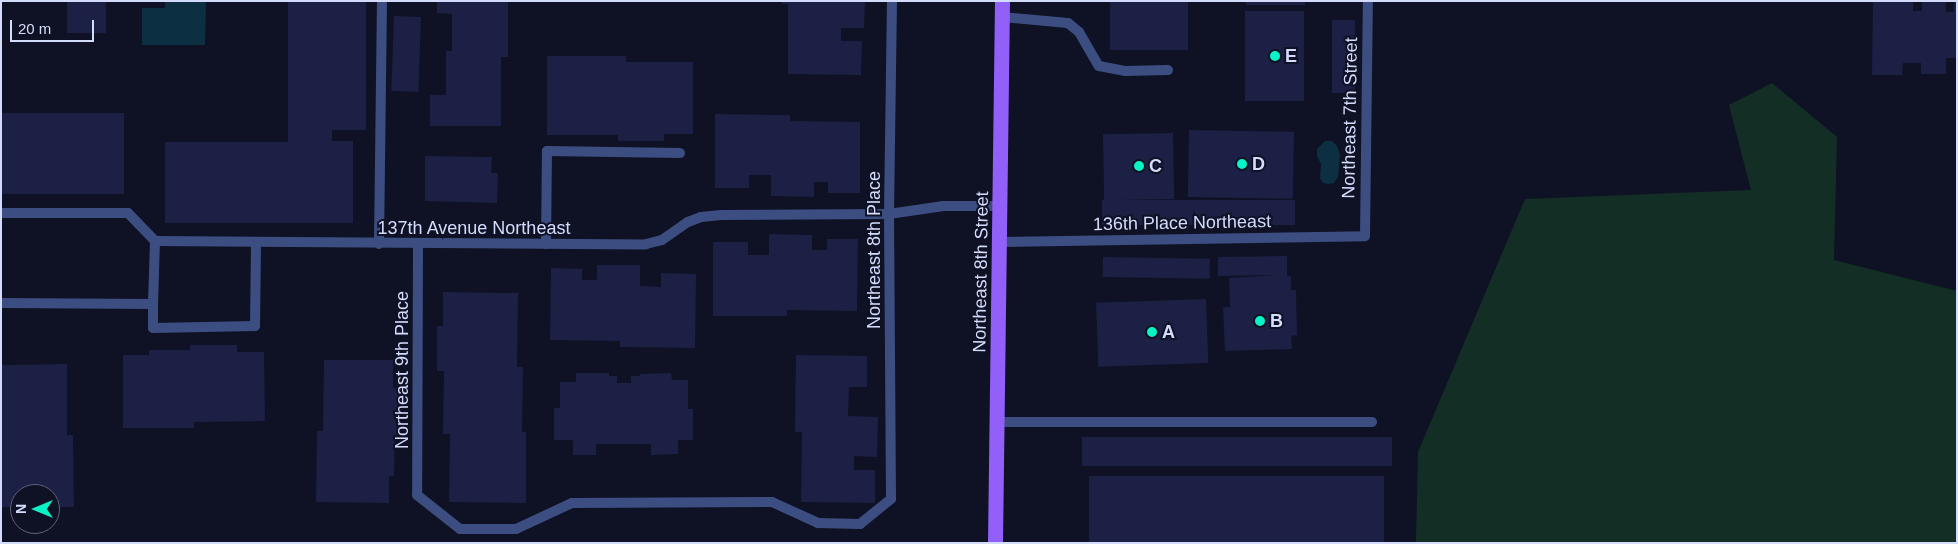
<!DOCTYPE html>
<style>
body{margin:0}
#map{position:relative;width:1958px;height:544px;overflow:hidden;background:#0f1224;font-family:Arial,sans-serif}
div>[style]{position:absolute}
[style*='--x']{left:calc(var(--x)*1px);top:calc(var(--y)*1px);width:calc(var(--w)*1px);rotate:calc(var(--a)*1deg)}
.green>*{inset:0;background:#132e25}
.water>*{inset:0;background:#0c2f41}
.building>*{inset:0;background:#1c2044;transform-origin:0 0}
.lane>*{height:10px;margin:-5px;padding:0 5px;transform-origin:5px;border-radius:5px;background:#3c4e81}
.primary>*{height:15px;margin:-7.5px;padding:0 7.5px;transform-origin:7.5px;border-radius:7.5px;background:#925ff9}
.dots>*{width:14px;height:14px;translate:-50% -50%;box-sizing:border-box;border:2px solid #0f1224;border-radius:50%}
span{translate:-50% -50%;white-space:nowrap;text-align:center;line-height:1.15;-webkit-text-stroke:4px #0f1224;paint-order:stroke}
.poi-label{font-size:18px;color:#d4dcfd;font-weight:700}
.left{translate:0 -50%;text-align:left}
.street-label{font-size:18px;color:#d4dcfd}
.frame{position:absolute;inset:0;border:2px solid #d4dcfd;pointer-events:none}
.north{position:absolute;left:10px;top:484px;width:50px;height:50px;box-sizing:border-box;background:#0f1224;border:1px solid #5e637b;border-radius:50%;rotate:270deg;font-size:14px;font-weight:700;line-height:20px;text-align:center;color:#d4dcfd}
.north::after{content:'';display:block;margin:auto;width:18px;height:22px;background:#09f4c6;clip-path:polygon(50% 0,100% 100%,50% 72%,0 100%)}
.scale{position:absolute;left:10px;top:20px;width:84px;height:22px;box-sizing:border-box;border:2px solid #d4dcfd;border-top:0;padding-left:6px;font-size:15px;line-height:18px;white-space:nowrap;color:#d4dcfd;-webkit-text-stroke:4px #0f1224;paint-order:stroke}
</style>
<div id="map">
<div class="green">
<i style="clip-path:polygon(1772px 83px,1837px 137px,1834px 260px,1957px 291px,1957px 543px,1416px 543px,1418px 452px,1525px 199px,1751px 190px,1729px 105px)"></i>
</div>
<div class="water">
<i style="clip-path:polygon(165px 1px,206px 1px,205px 45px,142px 45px,142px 8px,165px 8px)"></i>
<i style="clip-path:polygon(1325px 141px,1332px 141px,1337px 146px,1340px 155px,1338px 177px,1334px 183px,1328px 184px,1323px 183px,1320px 178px,1321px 164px,1317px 156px,1317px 149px)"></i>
</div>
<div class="building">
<i style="left:67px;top:1px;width:39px;height:32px"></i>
<i style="clip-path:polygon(288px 1px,366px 1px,366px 130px,332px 130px,332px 141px,353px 141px,353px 223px,165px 223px,165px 142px,288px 142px)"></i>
<i style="clip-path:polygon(437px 1px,508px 1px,508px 57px,501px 57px,501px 126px,430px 126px,430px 95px,446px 95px,446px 51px,452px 51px,452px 14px,437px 13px)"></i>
<i style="clip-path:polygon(782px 1px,865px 1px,864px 28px,841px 28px,841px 41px,862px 41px,861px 75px,788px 74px,788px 4px,782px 4px)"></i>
<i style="left:1110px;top:1px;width:78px;height:49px"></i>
<i style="left:1246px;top:1px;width:59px;height:4px"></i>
<i style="clip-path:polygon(1873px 1px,1913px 1px,1913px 11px,1922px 11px,1922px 1px,1946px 1px,1946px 12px,1954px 12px,1954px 1px,1957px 1px,1957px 58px,1946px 58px,1946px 74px,1921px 74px,1921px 63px,1903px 63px,1902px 75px,1872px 75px)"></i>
<i style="left:1245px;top:11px;width:59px;height:90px"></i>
<i style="left:394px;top:16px;width:27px;height:75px;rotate:2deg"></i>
<i style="left:1332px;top:20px;width:23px;height:73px"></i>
<i style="clip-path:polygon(547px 56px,626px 56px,626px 62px,693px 62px,693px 134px,664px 134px,664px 141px,618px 141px,618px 135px,547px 135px)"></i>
<i style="left:1px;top:113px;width:123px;height:81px"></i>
<i style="clip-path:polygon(715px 114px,790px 115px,790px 121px,860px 122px,860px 193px,828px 193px,828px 182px,814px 182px,814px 197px,771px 196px,771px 175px,749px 175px,749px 188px,715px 188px)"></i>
<i style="left:1189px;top:130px;width:105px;height:67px;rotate:1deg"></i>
<i style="left:1173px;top:133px;width:66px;height:70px;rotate:89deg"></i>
<i style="clip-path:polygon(425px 156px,492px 157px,491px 173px,498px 173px,497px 203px,425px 201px)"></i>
<i style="left:1295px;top:200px;width:25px;height:193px;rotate:90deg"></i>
<i style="clip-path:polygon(769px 234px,812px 235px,812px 250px,827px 250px,827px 239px,858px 239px,857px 311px,787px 310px,787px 316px,713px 316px,713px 242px,748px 242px,748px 255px,769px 255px)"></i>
<i style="clip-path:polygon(1287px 256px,1287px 276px,1291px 276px,1291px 290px,1296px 290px,1297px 335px,1291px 336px,1292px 349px,1225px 351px,1223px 307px,1230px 307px,1229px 278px,1279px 275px,1218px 276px,1218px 257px)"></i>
<i style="left:1103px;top:257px;width:107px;height:20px;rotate:1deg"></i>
<i style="clip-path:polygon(597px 265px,640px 265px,640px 286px,661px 287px,661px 273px,696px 274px,695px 348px,620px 347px,620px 341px,550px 340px,551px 268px,582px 269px,582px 280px,597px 280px)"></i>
<i style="clip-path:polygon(443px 292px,518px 293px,517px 367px,523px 367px,522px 432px,526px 432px,526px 503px,449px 502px,450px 434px,443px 434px,444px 371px,437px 371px,437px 326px,443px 326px)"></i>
<i style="left:1206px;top:299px;width:64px;height:110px;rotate:88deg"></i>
<i style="clip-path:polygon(190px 345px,237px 345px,237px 352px,264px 352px,265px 421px,194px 422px,194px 428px,123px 428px,123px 355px,149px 355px,149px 350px,190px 350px)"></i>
<i style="clip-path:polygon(796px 355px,867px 356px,867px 387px,849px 387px,848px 416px,878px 417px,877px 457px,854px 456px,854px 470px,875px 470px,875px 503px,801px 502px,802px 432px,795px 432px)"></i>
<i style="clip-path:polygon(324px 360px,393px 360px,393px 388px,400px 388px,399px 435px,395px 435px,394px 476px,389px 476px,389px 503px,316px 502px,317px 431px,323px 431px)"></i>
<i style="clip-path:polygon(67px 364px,67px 435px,73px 435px,74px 507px,50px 507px,50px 494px,20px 494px,20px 507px,1px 507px,1px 365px)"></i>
<i style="clip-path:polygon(576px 373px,609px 373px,609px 376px,617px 376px,617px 383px,631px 383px,631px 376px,640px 376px,640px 374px,671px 373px,672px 380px,688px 380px,688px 409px,693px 409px,693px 440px,678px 440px,678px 454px,651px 455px,651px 444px,596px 444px,596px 455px,573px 455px,573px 440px,554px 440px,554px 408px,560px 408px,560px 382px,576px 382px)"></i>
<i style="left:1392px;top:437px;width:29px;height:310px;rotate:90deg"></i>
<i style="left:1089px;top:476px;width:295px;height:67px"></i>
</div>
<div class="lane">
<i style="--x:1002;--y:17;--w:66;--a:5.2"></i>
<i style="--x:1068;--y:23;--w:14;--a:39"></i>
<i style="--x:1079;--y:32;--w:39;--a:60"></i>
<i style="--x:1099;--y:66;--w:26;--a:11"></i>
<i style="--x:1125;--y:71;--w:43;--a:-1.3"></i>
<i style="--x:1;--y:213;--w:127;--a:0"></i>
<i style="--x:128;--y:213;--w:39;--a:46"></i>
<i style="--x:1000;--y:242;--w:365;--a:-0.9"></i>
<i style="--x:1365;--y:236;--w:235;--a:-89.3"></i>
<i style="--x:379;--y:244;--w:243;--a:-89.3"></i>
<i style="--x:418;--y:244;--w:251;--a:90.2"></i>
<i style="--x:417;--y:495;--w:55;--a:38.3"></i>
<i style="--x:460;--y:529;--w:56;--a:0"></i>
<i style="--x:516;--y:529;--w:62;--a:-24.9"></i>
<i style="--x:572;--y:503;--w:200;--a:-0.3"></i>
<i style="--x:772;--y:502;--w:51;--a:24.5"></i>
<i style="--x:818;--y:523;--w:42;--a:1.4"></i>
<i style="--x:860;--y:524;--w:40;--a:-39"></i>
<i style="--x:891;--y:499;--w:285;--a:-90.4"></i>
<i style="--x:889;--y:214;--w:213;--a:-89.2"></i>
<i style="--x:546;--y:244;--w:93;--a:-89.4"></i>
<i style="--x:547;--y:151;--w:133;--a:0.9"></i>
<i style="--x:1;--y:303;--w:152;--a:0.4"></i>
<i style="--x:153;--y:304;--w:63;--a:-88.2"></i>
<i style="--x:155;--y:241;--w:491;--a:0.4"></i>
<i style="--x:646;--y:244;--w:16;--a:-14"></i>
<i style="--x:662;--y:240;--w:32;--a:-35"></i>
<i style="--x:688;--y:222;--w:14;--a:-21"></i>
<i style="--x:701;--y:217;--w:20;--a:-6"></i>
<i style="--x:721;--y:215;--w:168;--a:-0.3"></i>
<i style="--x:889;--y:214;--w:55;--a:-8.4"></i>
<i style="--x:943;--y:206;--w:58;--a:0"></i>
<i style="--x:153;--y:304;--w:24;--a:90"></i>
<i style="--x:153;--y:328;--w:102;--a:-1.1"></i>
<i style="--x:255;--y:326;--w:83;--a:-89.3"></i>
<i style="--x:997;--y:422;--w:375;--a:0"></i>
</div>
<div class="primary">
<i style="--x:995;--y:543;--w:542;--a:-89.26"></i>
</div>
<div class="dots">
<i style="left:1275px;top:56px;background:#09f4c6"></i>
<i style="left:1242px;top:164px;background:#09f4c6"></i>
<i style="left:1139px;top:166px;background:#09f4c6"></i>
<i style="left:1260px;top:321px;background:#09f4c6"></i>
<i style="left:1152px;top:332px;background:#09f4c6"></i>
</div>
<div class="poi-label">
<span class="left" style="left:1285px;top:56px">E</span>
<span class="left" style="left:1252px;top:164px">D</span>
<span class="left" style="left:1149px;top:166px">C</span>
<span class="left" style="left:1270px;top:321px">B</span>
<span class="left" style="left:1162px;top:332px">A</span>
</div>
<div class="street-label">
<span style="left:1350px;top:118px;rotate:-89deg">Northeast 7th Street</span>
<span style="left:1182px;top:223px;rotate:-1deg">136th Place Northeast</span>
<span style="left:474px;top:228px">137th Avenue Northeast</span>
<span style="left:874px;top:250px;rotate:-90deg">Northeast 8th Place</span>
<span style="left:981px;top:272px;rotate:-89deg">Northeast 8th Street</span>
<span style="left:402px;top:370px;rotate:-90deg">Northeast 9th Place</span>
</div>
<div class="frame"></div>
<div class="north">N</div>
<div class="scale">20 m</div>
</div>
